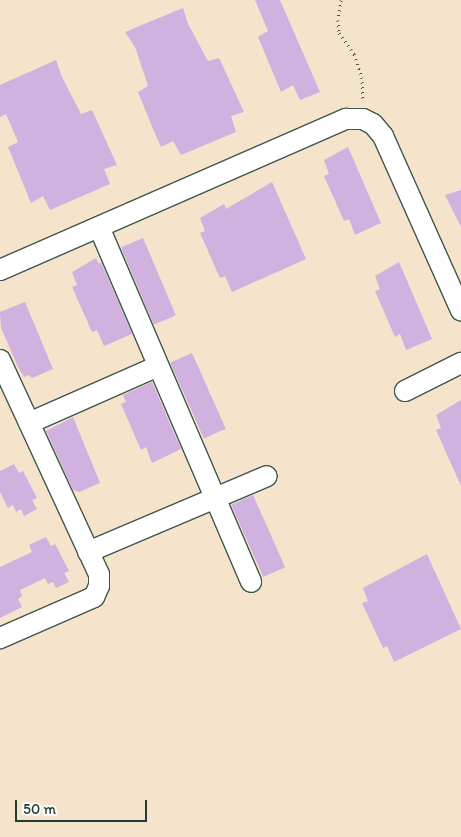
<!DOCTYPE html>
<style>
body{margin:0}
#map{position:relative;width:461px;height:837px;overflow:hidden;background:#f6e3cc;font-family:Itim,sans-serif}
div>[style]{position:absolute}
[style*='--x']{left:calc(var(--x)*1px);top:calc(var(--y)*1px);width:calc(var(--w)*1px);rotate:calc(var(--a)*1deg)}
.building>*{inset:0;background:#d0b1e0;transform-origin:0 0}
.path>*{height:3px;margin-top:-1.5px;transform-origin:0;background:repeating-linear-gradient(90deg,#3f564b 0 1px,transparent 0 5px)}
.roads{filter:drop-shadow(1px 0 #3f564b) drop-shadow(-1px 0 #3f564b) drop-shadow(0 1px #3f564b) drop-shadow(0 -1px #3f564b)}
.minor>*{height:20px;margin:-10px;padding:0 10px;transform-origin:10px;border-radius:10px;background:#fff}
span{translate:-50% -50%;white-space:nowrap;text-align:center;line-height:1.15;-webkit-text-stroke:4.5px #fdfcf7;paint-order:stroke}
.scale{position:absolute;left:15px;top:800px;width:132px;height:22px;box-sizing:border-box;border:2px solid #1f3d34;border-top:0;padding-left:6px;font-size:15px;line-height:18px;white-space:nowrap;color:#1f3d34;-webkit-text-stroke:4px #fdfcf7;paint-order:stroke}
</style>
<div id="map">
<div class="building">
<i style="clip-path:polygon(255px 0,280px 0,320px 92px,300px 100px,293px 85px,281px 92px,258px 37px,268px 31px)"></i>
<i style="clip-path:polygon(183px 8px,188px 24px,208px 61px,219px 58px,244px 112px,231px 116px,236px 132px,181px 155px,173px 141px,161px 147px,153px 129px,138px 92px,148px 86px,135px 47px,125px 32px)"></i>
<i style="clip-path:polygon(56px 60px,62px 77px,81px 114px,92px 110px,117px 165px,104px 169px,110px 184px,50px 210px,43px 196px,31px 203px,8px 147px,18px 142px,6px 114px,0 117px,0 85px)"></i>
<i style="clip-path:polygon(348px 147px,381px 223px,355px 235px,349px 219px,344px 221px,324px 176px,329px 174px,324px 160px)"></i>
<i style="clip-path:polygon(272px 182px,306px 259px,232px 292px,225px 276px,220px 278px,200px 233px,205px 231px,200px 218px,224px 204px,226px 209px)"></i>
<i style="clip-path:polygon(461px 190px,461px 227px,445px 195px)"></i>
<i style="left:143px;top:238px;width:84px;height:24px;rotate:67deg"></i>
<i style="clip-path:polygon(96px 258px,99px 264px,101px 262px,132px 334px,104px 346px,97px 330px,92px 332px,72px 287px,77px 285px,72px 272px)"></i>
<i style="clip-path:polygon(399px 262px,432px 339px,406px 350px,400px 334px,395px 337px,375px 291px,380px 289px,375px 276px)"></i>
<i style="clip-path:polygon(25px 302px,53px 369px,32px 378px,29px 375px,24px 377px,18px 367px,1px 328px,0 312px)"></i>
<i style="left:192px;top:353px;width:83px;height:24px;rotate:66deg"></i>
<i style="clip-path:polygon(152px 382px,181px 449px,152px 463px,146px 447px,141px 450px,121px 404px,126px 402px,123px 395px)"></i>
<i style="clip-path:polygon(461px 400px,461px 486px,436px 430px,441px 428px,436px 415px)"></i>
<i style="clip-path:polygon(73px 417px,100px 483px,79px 492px,73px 490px,46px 431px)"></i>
<i style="clip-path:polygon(14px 464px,19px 473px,23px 471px,37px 498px,32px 500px,37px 509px,24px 516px,21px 509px,16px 512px,13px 505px,8px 508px,0 492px,0 471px)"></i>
<i style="left:253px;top:495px;width:79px;height:24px;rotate:66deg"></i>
<i style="clip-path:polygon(46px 537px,51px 546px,55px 544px,69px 571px,64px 573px,69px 582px,56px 588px,53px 582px,48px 584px,45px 578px,20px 590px,22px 596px,18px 599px,22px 607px,0 618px,0 567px,32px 552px,29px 545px)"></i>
<i style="clip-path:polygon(427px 554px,461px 629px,394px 662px,387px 646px,383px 648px,362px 603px,368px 601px,363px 588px)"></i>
</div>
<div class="path">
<i style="--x:341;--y:0;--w:20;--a:99"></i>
<i style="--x:338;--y:20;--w:13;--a:86"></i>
<i style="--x:339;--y:33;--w:26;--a:54"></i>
<i style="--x:354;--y:54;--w:24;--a:71"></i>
<i style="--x:362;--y:77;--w:24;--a:88"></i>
</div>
<div class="roads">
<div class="minor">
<i style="--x:99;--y:227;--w:386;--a:66.8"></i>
<i style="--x:0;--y:270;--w:378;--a:-23.6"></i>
<i style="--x:346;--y:119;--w:17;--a:0"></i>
<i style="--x:363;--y:119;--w:11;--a:27"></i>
<i style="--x:373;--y:124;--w:16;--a:50"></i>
<i style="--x:383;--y:136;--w:191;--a:65.9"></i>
<i style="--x:0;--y:360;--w:236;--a:65.2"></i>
<i style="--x:99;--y:574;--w:12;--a:90"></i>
<i style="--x:99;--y:586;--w:12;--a:114"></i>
<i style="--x:94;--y:597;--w:103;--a:156.4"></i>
<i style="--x:405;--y:391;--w:63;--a:-26.6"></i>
<i style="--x:29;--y:423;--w:141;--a:-23.8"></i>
<i style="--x:88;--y:552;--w:194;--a:-23"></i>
</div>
</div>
<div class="scale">50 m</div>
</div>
